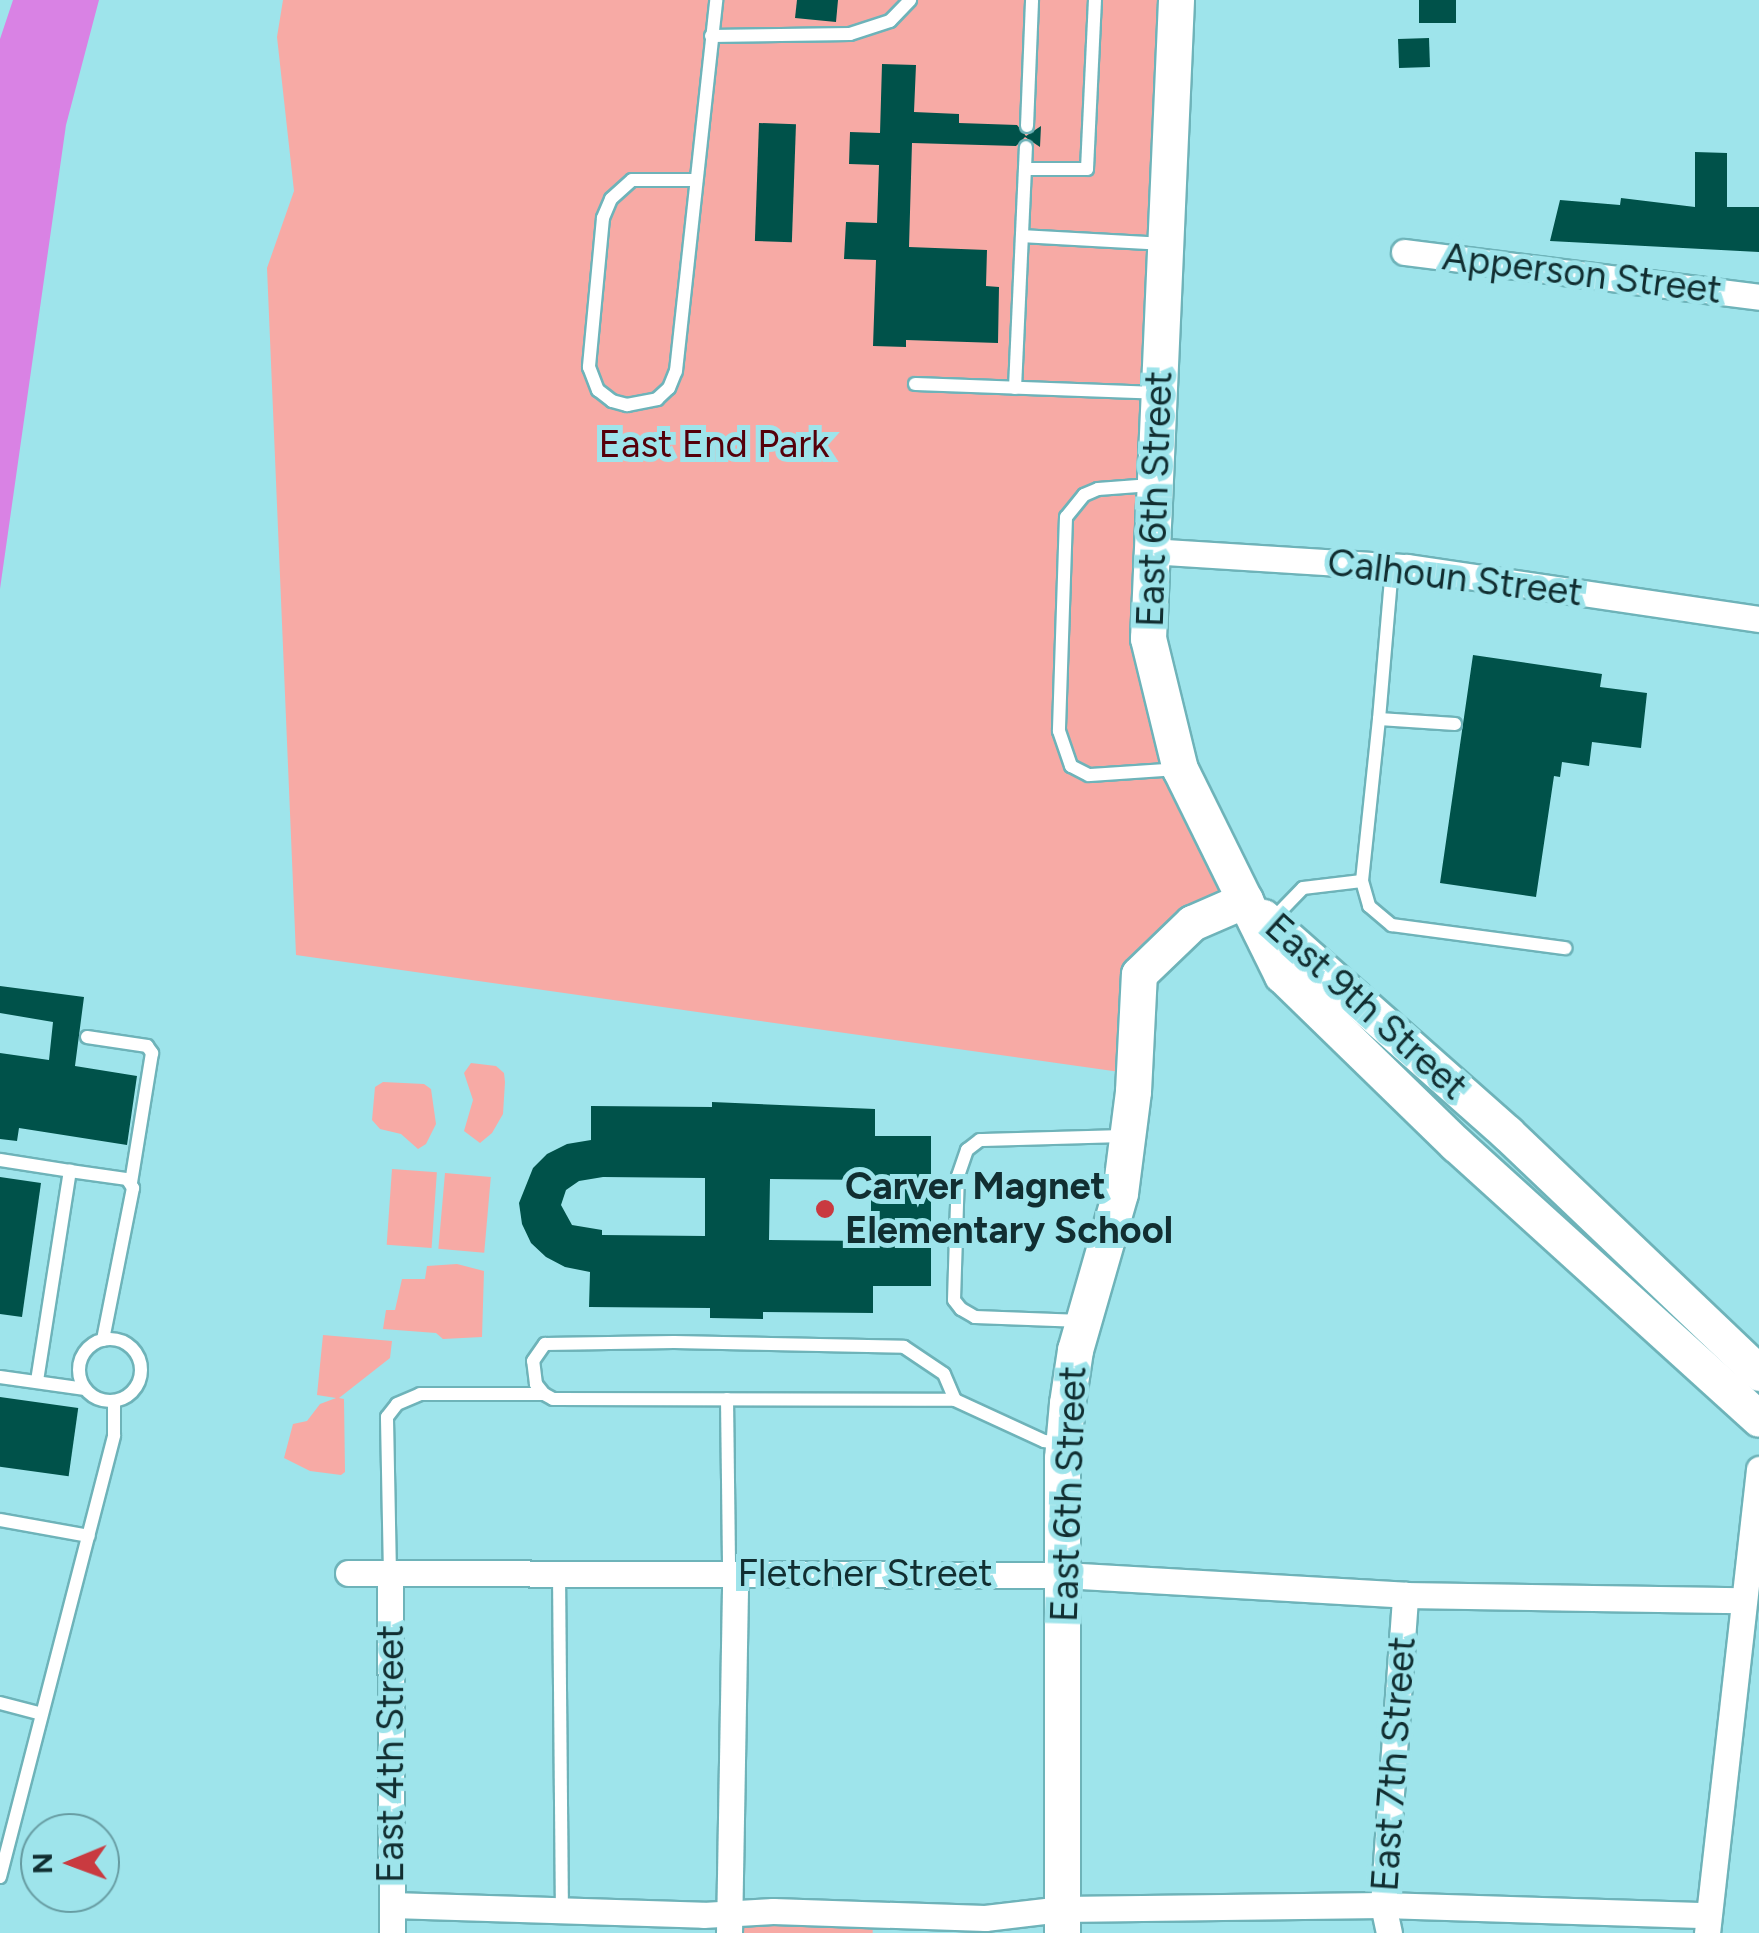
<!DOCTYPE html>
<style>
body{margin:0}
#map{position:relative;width:1759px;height:1933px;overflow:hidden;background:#9ee4eb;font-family:Figtree,sans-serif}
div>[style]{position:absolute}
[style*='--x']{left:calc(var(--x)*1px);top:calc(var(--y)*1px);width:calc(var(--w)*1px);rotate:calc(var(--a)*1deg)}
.green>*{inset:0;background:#f7aaa5;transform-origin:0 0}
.water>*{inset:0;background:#d982e4}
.building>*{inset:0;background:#00524a;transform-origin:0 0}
.roads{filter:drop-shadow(2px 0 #6eb3b9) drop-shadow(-2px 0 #6eb3b9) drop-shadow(0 2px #6eb3b9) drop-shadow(0 -2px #6eb3b9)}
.lane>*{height:12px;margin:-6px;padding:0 6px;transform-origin:6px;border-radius:6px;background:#fff}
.lane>.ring{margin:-6px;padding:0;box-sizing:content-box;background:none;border:12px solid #fff;border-radius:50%}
.street>*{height:25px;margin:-12.5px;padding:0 12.5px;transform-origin:12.5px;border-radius:12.5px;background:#fff}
.secondary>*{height:35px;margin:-17.5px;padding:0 17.5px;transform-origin:17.5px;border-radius:17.5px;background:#fff}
.dots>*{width:28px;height:28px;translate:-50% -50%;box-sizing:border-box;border:5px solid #9ee4eb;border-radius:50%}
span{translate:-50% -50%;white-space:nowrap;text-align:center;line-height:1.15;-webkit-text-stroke:10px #9ee4eb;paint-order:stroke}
.street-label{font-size:38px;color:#112e31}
.park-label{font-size:38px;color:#55000a}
.poi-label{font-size:38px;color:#112e31;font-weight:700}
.left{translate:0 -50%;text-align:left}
.north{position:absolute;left:20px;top:1813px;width:100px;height:100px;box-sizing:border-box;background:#9ee4eb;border:2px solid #669ba1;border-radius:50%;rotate:269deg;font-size:28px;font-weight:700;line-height:40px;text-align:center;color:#112e31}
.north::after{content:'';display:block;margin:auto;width:35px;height:45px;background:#c93a40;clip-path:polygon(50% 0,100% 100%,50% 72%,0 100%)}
</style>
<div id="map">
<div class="green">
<i style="clip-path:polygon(283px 0,1171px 0,1161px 690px,1245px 900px,1139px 974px,1134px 1074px,296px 955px,267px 268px,294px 191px,277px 37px)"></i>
<i style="clip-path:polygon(471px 1063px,496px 1066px,504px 1073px,505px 1082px,503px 1114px,492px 1133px,480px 1143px,464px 1131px,473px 1100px,464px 1073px)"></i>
<i style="clip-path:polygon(383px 1082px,424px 1084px,431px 1089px,436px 1124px,426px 1144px,418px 1149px,401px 1134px,380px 1129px,372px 1120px,375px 1087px)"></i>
<i style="left:392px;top:1169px;width:45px;height:76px;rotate:4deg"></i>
<i style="left:445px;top:1173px;width:46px;height:76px;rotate:5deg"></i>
<i style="clip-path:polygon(457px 1264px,484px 1271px,482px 1337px,443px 1339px,436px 1333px,383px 1329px,386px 1310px,395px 1310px,402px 1279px,425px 1279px,427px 1266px)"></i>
<i style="clip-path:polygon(323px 1335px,392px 1341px,390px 1358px,339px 1398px,344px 1399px,345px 1472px,341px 1475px,310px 1471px,284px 1458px,293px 1424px,307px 1421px,320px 1404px,336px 1398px,317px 1395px)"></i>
<i style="left:728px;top:1914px;width:145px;height:19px;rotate:1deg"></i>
</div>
<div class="water">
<i style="clip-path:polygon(13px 0,99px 0,66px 125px,0 589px,0 39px)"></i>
</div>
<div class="building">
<i style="clip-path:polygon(797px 0,838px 0,836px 22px,795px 18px)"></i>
<i style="left:1419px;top:0;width:37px;height:23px"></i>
<i style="left:1429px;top:38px;width:29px;height:31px;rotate:88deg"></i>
<i style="clip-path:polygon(882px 64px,916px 65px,914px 112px,959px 114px,959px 123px,1017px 125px,1026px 136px,1041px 126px,1040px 147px,1025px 137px,1016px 146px,912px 143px,909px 247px,987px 250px,986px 286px,999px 287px,998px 343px,906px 340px,906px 347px,873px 346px,876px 260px,844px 259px,846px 222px,877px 223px,879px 165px,849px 164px,850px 132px,880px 133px)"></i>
<i style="left:759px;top:123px;width:37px;height:118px;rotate:2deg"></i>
<i style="clip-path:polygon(1695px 152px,1727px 153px,1727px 207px,1759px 207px,1759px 252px,1550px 241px,1560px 200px,1620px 205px,1621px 198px,1695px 207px)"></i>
<i style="clip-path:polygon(1473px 655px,1602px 674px,1600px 687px,1647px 693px,1641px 748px,1592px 742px,1589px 766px,1562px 762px,1560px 777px,1554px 776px,1536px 897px,1440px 883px)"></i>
<i style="clip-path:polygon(0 986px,84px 997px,75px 1066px,137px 1076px,127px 1145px,19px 1128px,17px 1141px,0 1139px,0 1053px,49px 1060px,53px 1022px,0 1013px)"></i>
<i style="clip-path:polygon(evenodd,712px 1102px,875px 1109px,875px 1136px,931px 1136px,931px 1286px,873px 1286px,873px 1313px,763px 1312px,763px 1319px,710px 1318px,710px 1308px,589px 1307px,590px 1272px,565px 1267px,546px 1257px,531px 1243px,522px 1224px,519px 1203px,533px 1168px,547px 1154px,567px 1144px,591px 1140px,591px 1106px,712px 1107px,712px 1102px,603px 1177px,705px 1178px,705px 1236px,602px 1235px,602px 1230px,572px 1225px,561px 1205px,566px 1190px,579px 1181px,603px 1177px,712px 1102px,770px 1179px,871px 1180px,871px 1241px,769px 1240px,770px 1179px)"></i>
<i style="clip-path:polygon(0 1177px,41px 1183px,22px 1317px,0 1314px)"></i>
<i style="left:0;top:1397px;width:79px;height:69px;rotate:8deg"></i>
</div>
<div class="roads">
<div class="lane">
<i style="--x:711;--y:36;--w:139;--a:-0.8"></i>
<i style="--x:850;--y:34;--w:42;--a:-18"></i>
<i style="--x:890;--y:21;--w:29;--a:-46"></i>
<i style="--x:1027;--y:126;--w:126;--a:-87.7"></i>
<i style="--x:1025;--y:169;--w:62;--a:0"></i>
<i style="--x:1087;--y:169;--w:169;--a:-87.3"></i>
<i style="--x:695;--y:180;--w:63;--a:180"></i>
<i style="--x:632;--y:180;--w:28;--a:138"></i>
<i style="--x:611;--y:199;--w:21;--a:113"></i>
<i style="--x:603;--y:218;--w:150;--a:95.4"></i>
<i style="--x:589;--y:367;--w:25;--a:69"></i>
<i style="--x:598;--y:390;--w:18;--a:38"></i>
<i style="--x:612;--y:401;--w:16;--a:15"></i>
<i style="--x:627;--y:405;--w:31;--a:-11"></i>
<i style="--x:657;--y:399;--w:16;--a:-43"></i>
<i style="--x:669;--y:388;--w:18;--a:-68"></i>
<i style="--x:676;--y:371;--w:373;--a:-83.8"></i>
<i style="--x:1022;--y:236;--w:142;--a:3.2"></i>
<i style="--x:915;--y:384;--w:243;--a:2.1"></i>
<i style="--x:1015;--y:388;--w:241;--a:-87.4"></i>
<i style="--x:1151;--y:485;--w:53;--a:175.7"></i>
<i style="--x:1098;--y:489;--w:15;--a:157"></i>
<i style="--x:1084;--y:495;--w:28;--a:129"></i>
<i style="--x:1066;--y:517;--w:214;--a:91.9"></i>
<i style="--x:1059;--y:731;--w:37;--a:71"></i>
<i style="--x:1071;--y:766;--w:20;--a:27"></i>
<i style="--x:1089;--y:775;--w:90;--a:-3.8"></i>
<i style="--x:1379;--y:719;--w:154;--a:-85.1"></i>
<i style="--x:1455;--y:724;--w:76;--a:-176.2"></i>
<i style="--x:1379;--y:719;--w:163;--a:96"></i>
<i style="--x:1362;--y:881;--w:26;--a:74"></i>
<i style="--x:1369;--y:906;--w:30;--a:40"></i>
<i style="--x:1392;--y:925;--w:175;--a:7.6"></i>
<i style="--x:1271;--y:921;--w:46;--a:-45.9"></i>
<i style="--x:1303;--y:888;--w:59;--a:-6.8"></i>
<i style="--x:87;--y:1037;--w:61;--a:8.5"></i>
<i style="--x:147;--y:1046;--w:9;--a:54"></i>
<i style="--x:152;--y:1053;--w:131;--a:99.2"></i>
<i style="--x:0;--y:1160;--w:71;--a:8.9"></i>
<i style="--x:1082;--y:1321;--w:107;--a:-177.9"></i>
<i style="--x:975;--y:1317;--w:16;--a:-150"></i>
<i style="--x:961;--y:1309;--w:11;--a:-128"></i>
<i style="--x:954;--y:1300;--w:124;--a:-88.2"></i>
<i style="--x:958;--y:1176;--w:28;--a:-71"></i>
<i style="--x:967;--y:1150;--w:16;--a:-38"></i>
<i style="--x:980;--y:1140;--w:146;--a:-1.6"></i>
<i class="ring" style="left:79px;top:1339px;width:50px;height:50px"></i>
<i style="--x:0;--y:1377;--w:86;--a:8"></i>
<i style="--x:37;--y:1381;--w:213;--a:-81.1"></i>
<i style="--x:70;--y:1171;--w:58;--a:8"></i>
<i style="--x:127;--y:1179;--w:11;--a:56"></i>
<i style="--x:133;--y:1188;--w:155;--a:101.2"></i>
<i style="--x:544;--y:1394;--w:13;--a:-129"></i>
<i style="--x:536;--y:1384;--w:23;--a:-97"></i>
<i style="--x:533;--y:1361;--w:21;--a:-55"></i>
<i style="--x:545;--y:1344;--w:129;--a:-0.9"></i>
<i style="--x:674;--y:1342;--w:230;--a:1.2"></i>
<i style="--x:904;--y:1347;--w:48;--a:34"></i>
<i style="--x:944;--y:1374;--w:28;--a:67"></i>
<i style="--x:727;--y:1399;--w:174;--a:89.3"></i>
<i style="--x:0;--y:1520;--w:90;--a:10.2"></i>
<i style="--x:559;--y:1573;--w:338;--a:89.5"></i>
<i style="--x:390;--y:1575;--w:158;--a:-91.1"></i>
<i style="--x:387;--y:1417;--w:16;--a:-52"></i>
<i style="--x:397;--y:1404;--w:25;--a:-23"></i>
<i style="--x:420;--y:1394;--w:124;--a:0"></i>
<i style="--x:544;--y:1394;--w:10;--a:29"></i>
<i style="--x:553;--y:1399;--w:402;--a:0.1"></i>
<i style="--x:955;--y:1400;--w:98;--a:24.7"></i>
<i style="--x:1044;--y:1441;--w:18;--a:9"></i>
<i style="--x:0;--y:1703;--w:43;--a:14.7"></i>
<i style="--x:0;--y:1877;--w:456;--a:-75.5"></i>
<i style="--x:114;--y:1435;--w:33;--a:-90"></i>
</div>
<div class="street">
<i style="--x:1404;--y:252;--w:358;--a:7.2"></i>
<i style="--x:1150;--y:551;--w:257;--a:3.6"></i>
<i style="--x:1407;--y:567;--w:356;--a:8.4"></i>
<i style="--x:348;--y:1573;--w:715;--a:0.16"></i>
<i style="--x:1063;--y:1575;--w:343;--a:3.3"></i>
<i style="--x:1405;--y:1595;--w:336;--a:0.9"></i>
<i style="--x:390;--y:1575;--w:358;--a:89.7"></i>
<i style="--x:392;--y:1905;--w:311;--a:1.8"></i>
<i style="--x:703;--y:1915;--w:70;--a:-3.3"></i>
<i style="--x:773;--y:1911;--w:212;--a:1.9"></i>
<i style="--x:985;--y:1918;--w:78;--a:-6.7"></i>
<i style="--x:1062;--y:1909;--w:321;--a:-0.7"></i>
<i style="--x:1383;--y:1905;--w:325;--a:1.8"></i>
<i style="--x:729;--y:1933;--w:359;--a:-89"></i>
<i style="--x:1389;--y:1933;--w:29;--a:-102"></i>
<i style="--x:1383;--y:1905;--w:311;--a:-85.9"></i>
<i style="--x:1707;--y:1933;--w:467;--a:-83.6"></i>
</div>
<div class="secondary">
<i style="--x:1176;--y:0;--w:639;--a:92.51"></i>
<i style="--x:1148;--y:638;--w:135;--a:76.3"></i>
<i style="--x:1180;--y:769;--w:230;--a:63.7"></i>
<i style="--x:1282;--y:975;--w:243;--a:44.2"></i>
<i style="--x:1456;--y:1144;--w:409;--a:42.2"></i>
<i style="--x:1263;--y:917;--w:326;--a:41.5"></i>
<i style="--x:1507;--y:1133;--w:348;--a:43.6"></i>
<i style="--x:1062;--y:1933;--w:475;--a:-90"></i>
<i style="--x:1062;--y:1458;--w:55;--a:-84.8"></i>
<i style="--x:1067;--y:1403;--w:54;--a:-81.4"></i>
<i style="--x:1075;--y:1350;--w:163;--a:-74"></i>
<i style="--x:1120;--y:1193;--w:103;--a:-82.7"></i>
<i style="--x:1133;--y:1091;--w:117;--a:-87.1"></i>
<i style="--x:1139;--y:974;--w:74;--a:-43.9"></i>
<i style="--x:1192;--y:923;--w:58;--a:-23.5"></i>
</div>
</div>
<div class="dots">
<i style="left:825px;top:1209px;background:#c93a40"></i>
</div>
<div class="street-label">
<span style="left:1582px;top:274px;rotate:7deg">Apperson Street</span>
<span style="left:1155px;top:499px;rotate:-88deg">East 6th Street</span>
<span style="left:1455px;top:578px;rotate:7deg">Calhoun Street</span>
<span style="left:1366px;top:1007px;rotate:42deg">East 9th Street</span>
<span style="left:1069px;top:1494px;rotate:-88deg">East 6th Street</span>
<span style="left:865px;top:1574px">Fletcher Street</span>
<span style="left:391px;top:1754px;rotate:-90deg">East 4th Street</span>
<span style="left:1394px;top:1764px;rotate:-86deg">East 7th Street</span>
</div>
<div class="park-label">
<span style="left:714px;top:445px">East End Park</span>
</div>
<div class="poi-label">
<span class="left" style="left:845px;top:1209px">Carver Magnet<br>Elementary School</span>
</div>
<div class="north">N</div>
</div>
